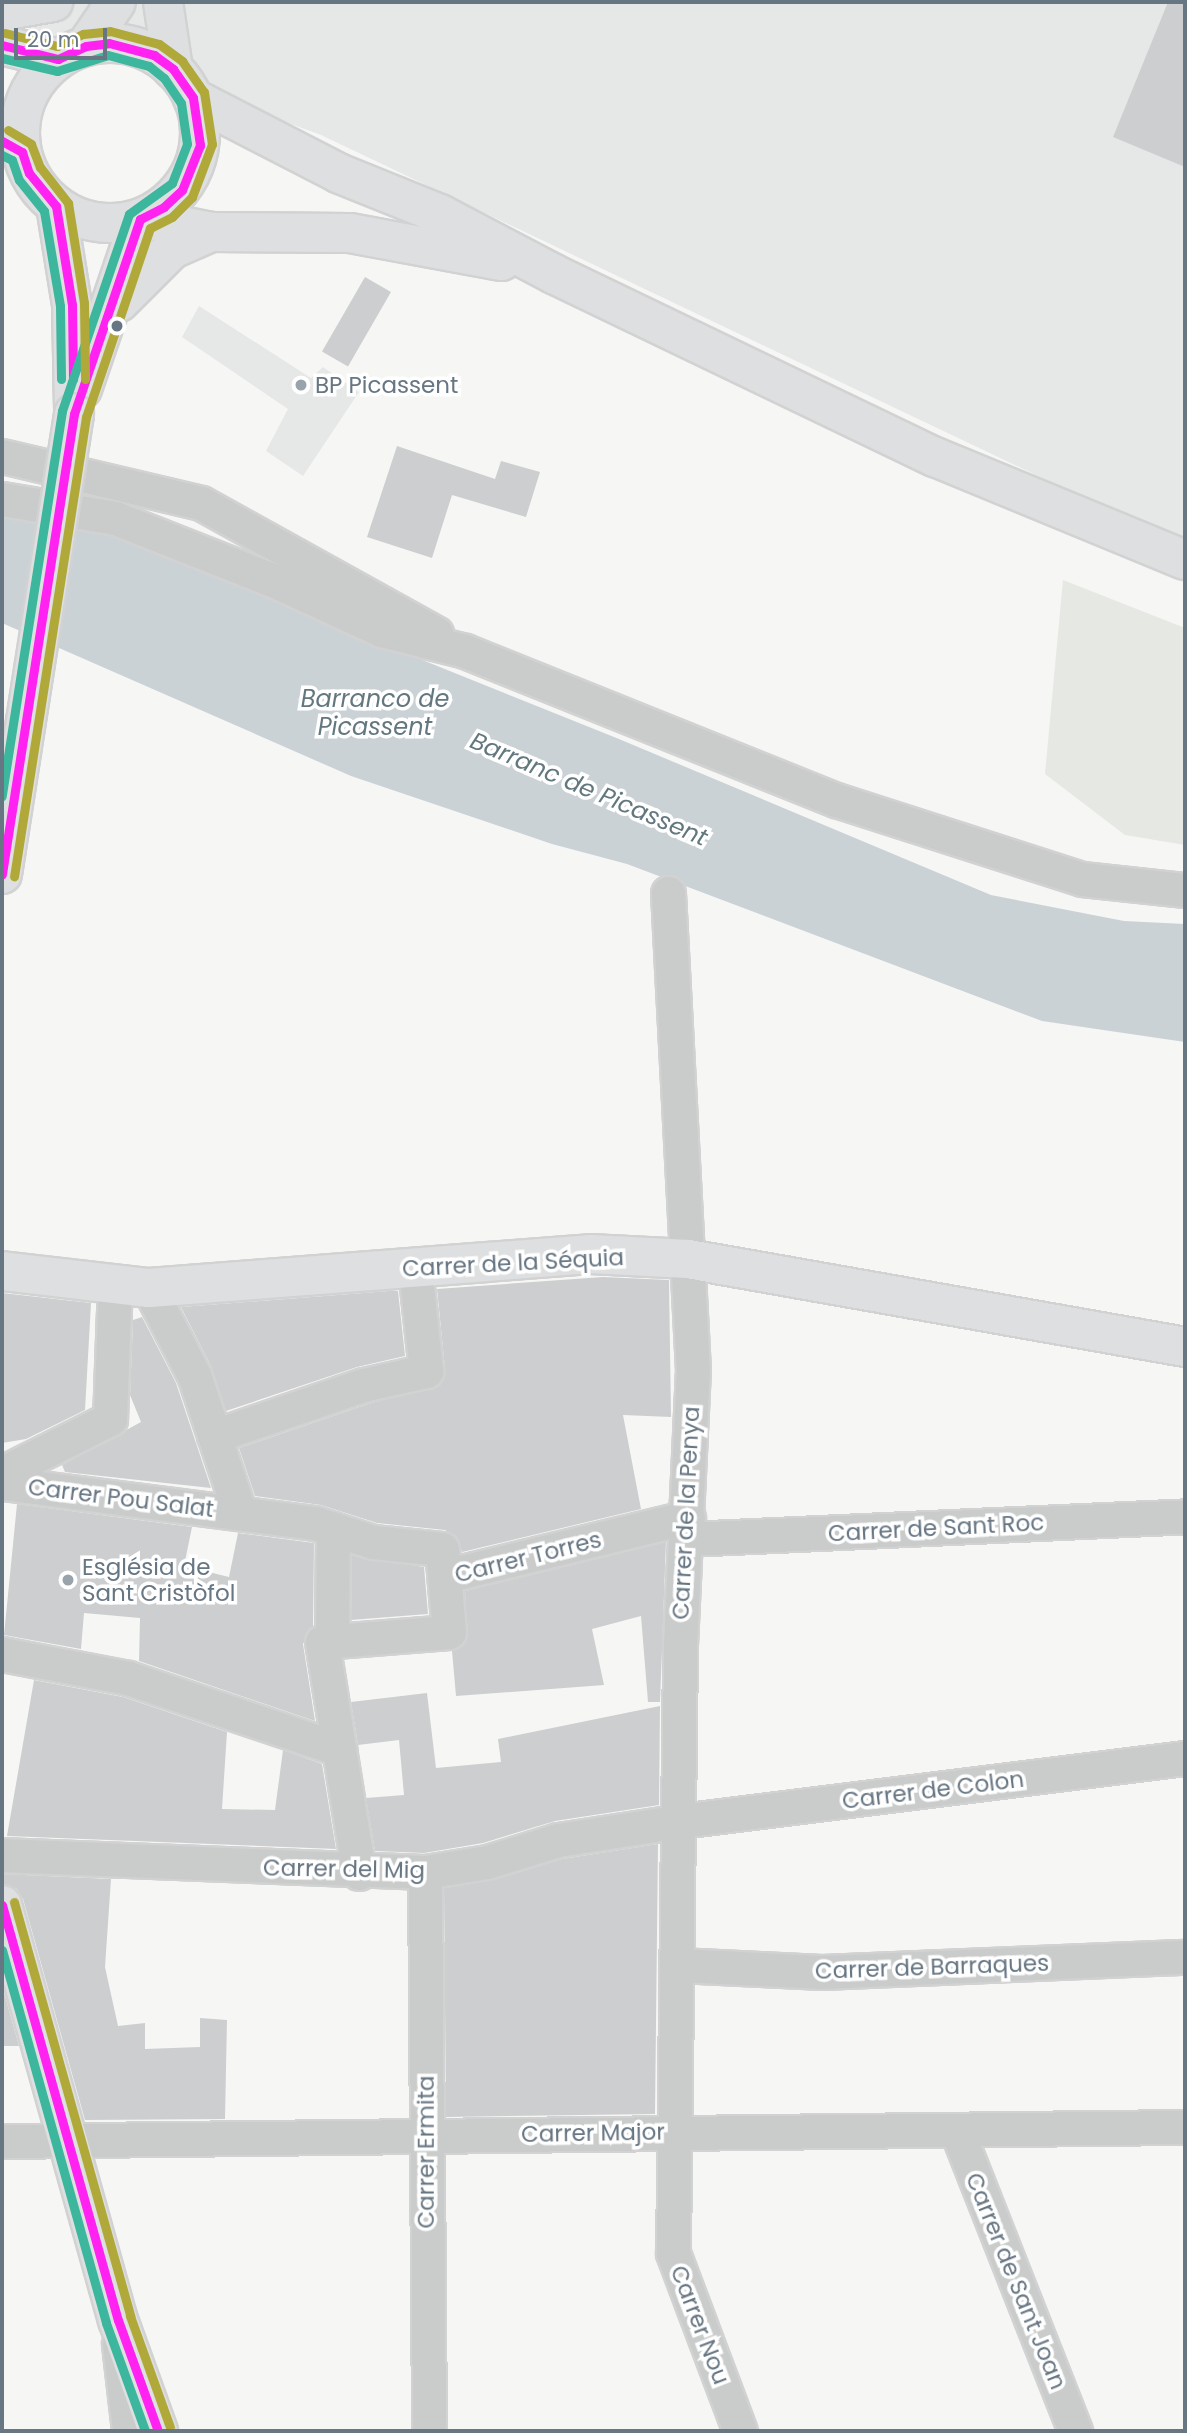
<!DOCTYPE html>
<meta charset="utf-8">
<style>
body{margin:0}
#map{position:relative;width:1187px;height:2433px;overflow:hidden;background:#f6f6f5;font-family:Poppins,sans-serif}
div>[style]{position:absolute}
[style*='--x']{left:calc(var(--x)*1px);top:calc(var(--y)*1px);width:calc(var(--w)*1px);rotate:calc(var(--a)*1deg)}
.built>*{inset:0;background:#e6e7e7}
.green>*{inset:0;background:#e6e8e3}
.water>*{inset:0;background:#cbd2d6}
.building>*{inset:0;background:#cdcecf;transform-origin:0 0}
.roads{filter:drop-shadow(2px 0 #d2d2d3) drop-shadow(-2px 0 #d2d2d3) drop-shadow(0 2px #d2d2d3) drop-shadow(0 -2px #d2d2d3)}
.street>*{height:33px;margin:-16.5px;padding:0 16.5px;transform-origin:16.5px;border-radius:16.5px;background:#cacccc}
.secondary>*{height:38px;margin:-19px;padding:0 19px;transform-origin:19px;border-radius:19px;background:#dedfe0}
.secondary>.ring{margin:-19px;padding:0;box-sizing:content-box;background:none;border:38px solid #dedfe0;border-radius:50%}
.bridges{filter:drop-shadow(2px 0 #d2d2d3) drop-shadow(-2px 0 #d2d2d3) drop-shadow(0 2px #d2d2d3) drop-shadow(0 -2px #d2d2d3)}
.secondary-bridge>*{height:38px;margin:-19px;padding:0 19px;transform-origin:19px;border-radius:19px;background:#dedfe0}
.bus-1>*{height:9px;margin:-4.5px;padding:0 4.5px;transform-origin:4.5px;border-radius:4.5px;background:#ff22f1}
.bus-2>*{height:9px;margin:-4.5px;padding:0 4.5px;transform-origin:4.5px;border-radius:4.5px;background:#3cb69c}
.bus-3>*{height:9px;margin:-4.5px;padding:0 4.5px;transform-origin:4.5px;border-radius:4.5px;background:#b0a93a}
.dots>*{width:19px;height:19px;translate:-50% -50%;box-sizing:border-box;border:4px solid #fff;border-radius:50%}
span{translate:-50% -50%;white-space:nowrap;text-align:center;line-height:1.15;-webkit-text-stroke:7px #fff;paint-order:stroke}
.poi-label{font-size:23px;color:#677683}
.left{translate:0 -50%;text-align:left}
.street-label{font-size:23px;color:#677683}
.water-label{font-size:24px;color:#63777f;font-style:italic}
.frame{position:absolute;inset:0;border:4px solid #677683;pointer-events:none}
.scale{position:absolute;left:14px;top:28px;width:93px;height:32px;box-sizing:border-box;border:4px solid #677683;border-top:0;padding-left:9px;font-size:21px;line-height:24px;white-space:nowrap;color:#677683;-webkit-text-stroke:5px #fff;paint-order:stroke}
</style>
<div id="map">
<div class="built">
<i style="clip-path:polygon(2px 2px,1185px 2px,1185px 546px,321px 135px,2px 18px)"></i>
<i style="clip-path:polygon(199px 306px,311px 378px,323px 367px,359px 392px,303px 476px,266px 451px,288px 409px,182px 337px)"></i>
</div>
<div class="green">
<i style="clip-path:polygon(1063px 580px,1185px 628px,1185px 845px,1125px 835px,1045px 774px)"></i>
</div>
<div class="water">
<i style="clip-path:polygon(2px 516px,109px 534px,619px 739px,991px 895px,1124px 921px,1185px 924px,1185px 1042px,1042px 1021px,627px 864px,552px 844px,351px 776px,2px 623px)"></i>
</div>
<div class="building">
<i style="clip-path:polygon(1168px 2px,1185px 2px,1185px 167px,1113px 137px)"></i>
<i style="left:365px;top:277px;width:30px;height:86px;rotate:30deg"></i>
<i style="clip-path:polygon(397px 446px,495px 479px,501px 461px,540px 472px,526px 517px,452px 495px,432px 558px,367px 537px)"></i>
<i style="clip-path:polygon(603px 1277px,669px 1280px,671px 1417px,623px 1415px,641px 1509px,462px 1552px,458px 1539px,445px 1530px,377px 1523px,321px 1505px,255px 1496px,239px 1448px,368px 1404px,439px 1385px,445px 1369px,437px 1289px)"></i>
<i style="clip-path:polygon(389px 1291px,398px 1291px,405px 1356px,357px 1367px,226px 1411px,211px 1366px,181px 1307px)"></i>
<i style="clip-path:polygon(2px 1293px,91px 1303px,85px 1410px,26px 1439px,2px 1443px)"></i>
<i style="clip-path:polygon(142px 1317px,176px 1383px,211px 1488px,65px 1472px,62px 1465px,141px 1422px,130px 1395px,133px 1320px)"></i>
<i style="clip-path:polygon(17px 1504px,192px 1527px,184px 1566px,229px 1577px,238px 1533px,314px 1543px,313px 1626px,303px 1644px,315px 1721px,139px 1661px,140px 1618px,84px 1613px,81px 1649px,4px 1635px)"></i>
<i style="clip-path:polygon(666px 1542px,660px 1702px,648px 1702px,641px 1616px,592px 1629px,604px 1685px,456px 1696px,452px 1651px,467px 1640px,465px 1591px)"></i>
<i style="clip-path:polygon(352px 1555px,424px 1567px,428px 1614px,351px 1620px)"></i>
<i style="clip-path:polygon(34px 1680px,123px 1697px,227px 1732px,222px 1809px,275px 1810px,283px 1750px,322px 1764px,336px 1849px,7px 1836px)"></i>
<i style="clip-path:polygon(427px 1693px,436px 1768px,501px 1762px,498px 1739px,660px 1706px,659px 1805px,555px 1821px,483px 1843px,424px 1853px,375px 1851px,366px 1798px,404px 1795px,399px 1740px,358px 1745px,351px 1702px)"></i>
<i style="clip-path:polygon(658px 1844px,655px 2114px,446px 2117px,444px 1888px,493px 1880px,562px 1859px)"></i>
<i style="clip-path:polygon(2px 1874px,111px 1879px,105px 1967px,118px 2026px,145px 2023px,145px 2049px,200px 2047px,200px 2018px,227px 2020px,225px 2119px,85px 2120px,23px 1899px,17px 1889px,2px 1884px)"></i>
<i style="clip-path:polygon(2px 1985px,19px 2046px,2px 2046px)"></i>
</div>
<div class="roads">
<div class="street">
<i style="--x:2;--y:456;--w:204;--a:13.3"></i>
<i style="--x:201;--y:503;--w:269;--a:29"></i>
<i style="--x:2;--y:499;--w:115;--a:9.5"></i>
<i style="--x:115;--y:518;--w:172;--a:21.5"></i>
<i style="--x:275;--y:581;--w:117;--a:24.8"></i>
<i style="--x:381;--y:630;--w:87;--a:14"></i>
<i style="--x:465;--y:651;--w:400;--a:21.9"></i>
<i style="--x:836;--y:800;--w:258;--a:17.8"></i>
<i style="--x:1082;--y:879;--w:104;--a:6.1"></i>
<i style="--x:668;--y:893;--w:477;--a:87"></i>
<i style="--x:693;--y:1369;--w:279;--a:92.7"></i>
<i style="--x:680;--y:1648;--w:605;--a:90.66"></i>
<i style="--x:673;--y:2253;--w:190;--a:69.4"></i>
<i style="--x:149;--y:1288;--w:98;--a:62.7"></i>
<i style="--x:194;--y:1375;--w:145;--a:71.6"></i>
<i style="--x:214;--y:1436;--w:157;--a:-18.9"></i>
<i style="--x:363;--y:1385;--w:65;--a:-12.5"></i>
<i style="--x:426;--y:1371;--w:104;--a:-96.1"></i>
<i style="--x:2;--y:1473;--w:121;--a:-26.6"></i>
<i style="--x:110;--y:1419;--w:135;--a:-87.9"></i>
<i style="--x:2;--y:1483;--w:316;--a:7.3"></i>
<i style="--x:315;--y:1523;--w:61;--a:18.1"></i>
<i style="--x:373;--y:1542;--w:69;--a:5.8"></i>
<i style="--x:442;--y:1549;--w:83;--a:85.2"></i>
<i style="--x:449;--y:1632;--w:127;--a:175.5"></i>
<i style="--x:322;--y:1642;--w:234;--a:80.9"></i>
<i style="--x:687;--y:1539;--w:499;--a:-2.6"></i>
<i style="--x:445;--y:1576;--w:250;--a:-13.6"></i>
<i style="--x:332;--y:1641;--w:112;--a:-89.5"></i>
<i style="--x:2;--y:1654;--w:128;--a:10.8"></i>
<i style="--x:128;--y:1678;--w:223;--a:18.6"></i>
<i style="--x:2;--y:1855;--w:423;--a:2.3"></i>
<i style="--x:425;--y:1872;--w:63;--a:-9.2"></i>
<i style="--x:487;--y:1862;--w:74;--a:-17.2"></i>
<i style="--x:558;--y:1840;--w:124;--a:-8.8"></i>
<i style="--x:681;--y:1821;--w:508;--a:-7.13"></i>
<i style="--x:425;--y:1872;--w:559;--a:89.59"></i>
<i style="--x:678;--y:1965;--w:144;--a:2.8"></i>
<i style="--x:822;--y:1972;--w:363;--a:-2.4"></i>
<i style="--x:957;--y:2131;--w:322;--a:68.5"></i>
<i style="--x:2;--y:2141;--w:1183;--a:-0.68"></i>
<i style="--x:119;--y:2344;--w:88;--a:83.4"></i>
</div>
<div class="secondary">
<i style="--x:163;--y:2;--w:68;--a:81.5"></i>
<i style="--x:2;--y:11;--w:52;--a:-10"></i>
<i class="ring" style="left:20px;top:43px;width:142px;height:142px"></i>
<i style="--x:2;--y:45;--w:58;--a:14"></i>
<i style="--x:86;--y:46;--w:53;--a:-55.7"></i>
<i style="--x:193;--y:98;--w:163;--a:27.3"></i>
<i style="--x:338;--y:173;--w:110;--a:21.9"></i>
<i style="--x:440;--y:214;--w:129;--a:27.8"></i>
<i style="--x:554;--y:274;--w:423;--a:25.7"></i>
<i style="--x:935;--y:457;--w:270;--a:22.4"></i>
<i style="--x:56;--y:206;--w:100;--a:80.8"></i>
<i style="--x:72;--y:305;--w:109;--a:88.9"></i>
<i style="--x:143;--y:218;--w:69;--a:11.6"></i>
<i style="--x:211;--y:232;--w:139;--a:0.4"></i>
<i style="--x:350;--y:233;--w:154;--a:10.5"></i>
<i style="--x:119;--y:302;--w:75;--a:-45"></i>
<i style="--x:172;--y:249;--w:43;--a:-23.6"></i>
<i style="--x:82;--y:389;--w:180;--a:-71.2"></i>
<i style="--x:2;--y:1271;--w:148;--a:6.6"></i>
<i style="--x:149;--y:1288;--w:442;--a:-4.4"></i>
<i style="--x:590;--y:1254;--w:98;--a:2.9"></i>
<i style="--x:688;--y:1259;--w:505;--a:10.04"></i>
<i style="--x:2;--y:1905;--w:431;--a:74.4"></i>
<i style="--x:118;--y:2320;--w:118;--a:70.2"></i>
</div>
</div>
<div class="bridges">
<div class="secondary-bridge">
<i style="--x:2;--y:874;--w:466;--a:-81.1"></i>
</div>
</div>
<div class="bus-1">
<i style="--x:2;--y:45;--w:58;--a:14"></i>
<i style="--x:58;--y:59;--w:31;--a:-25"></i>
<i style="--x:86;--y:46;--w:23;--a:-7"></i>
<i style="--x:109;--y:43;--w:47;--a:14.9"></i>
<i style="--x:154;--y:55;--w:24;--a:36"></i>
<i style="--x:173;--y:69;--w:35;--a:55"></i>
<i style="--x:193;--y:98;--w:48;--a:81.5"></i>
<i style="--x:200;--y:145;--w:48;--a:111.8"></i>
<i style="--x:182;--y:190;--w:25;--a:137"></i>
<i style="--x:164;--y:207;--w:27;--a:153"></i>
<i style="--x:140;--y:219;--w:206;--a:108.7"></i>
<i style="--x:74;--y:414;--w:466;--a:98.9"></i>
<i style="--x:2;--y:141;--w:23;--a:29"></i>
<i style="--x:22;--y:152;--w:22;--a:72"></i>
<i style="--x:29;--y:173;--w:43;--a:50.7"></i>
<i style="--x:56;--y:206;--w:100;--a:80.8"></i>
<i style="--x:72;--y:305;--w:74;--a:89.2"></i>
<i style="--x:2;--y:1905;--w:431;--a:74.4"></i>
<i style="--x:118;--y:2320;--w:118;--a:70.2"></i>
</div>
<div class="bus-2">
<i style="--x:2;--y:58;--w:57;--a:13.3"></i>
<i style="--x:57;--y:71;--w:53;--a:-17.4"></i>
<i style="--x:108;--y:55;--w:42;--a:15"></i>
<i style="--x:149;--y:66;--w:19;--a:39"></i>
<i style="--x:164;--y:78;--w:30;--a:56"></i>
<i style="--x:181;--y:103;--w:41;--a:81.7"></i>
<i style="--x:187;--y:144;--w:42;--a:111"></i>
<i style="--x:172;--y:183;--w:53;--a:144.2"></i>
<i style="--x:129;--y:214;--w:208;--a:108.8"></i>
<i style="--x:62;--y:411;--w:390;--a:98.9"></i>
<i style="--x:2;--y:155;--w:11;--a:27"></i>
<i style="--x:12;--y:160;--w:21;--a:71"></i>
<i style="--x:19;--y:180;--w:40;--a:51"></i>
<i style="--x:44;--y:211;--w:96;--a:80.4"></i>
<i style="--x:60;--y:306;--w:73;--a:89.2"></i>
<i style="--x:2;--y:1950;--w:387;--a:74.4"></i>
<i style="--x:106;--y:2323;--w:115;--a:70.1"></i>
</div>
<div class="bus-3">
<i style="--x:5;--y:33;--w:54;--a:14"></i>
<i style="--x:57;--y:46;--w:29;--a:-25"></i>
<i style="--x:83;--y:34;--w:27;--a:-6"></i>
<i style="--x:110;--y:31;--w:51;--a:14.9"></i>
<i style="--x:159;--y:44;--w:29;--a:36"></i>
<i style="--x:182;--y:61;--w:38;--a:55"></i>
<i style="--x:204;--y:92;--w:53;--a:81.3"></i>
<i style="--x:212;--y:144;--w:57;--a:110.7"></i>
<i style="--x:192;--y:197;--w:28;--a:135"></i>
<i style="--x:172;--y:217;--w:25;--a:153"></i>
<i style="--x:150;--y:228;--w:200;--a:108.7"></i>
<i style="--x:86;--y:417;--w:465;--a:98.9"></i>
<i style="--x:8;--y:130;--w:27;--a:31"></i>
<i style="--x:31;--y:144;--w:25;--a:69"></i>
<i style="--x:40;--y:167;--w:46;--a:52.1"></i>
<i style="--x:68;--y:203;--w:101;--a:80.9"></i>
<i style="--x:84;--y:303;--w:76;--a:89.2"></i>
<i style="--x:14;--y:1902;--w:430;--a:74.3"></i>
<i style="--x:130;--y:2316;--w:118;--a:70.2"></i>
</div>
<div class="dots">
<i style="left:117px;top:326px;background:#677683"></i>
<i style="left:301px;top:385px;background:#99a3ab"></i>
<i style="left:68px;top:1580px;background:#99a3ab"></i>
</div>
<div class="poi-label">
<span class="left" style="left:315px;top:385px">BP Picassent</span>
<span class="left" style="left:82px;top:1580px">Església de<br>Sant Cristòfol</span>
</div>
<div class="street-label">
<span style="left:513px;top:1263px;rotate:-3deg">Carrer de la Séquia</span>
<span style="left:121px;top:1498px;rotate:7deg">Carrer Pou Salat</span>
<span style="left:686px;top:1513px;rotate:-87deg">Carrer de la Penya</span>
<span style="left:936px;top:1528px;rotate:-3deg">Carrer de Sant Roc</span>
<span style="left:528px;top:1557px;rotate:-14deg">Carrer Torres</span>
<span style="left:933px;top:1790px;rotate:-7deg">Carrer de Colon</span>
<span style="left:344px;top:1869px;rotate:1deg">Carrer del Mig</span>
<span style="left:932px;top:1967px;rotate:-2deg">Carrer de Barraques</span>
<span style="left:593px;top:2133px;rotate:-1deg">Carrer Major</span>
<span style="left:426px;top:2152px;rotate:-90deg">Carrer Ermita</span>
<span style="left:1016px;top:2281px;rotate:68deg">Carrer de Sant Joan</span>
<span style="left:700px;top:2325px;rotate:69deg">Carrer Nou</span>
</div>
<div class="water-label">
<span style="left:375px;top:713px">Barranco de<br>Picassent</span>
<span style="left:589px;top:789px;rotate:23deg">Barranc de Picassent</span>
</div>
<div class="frame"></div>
<div class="scale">20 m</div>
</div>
